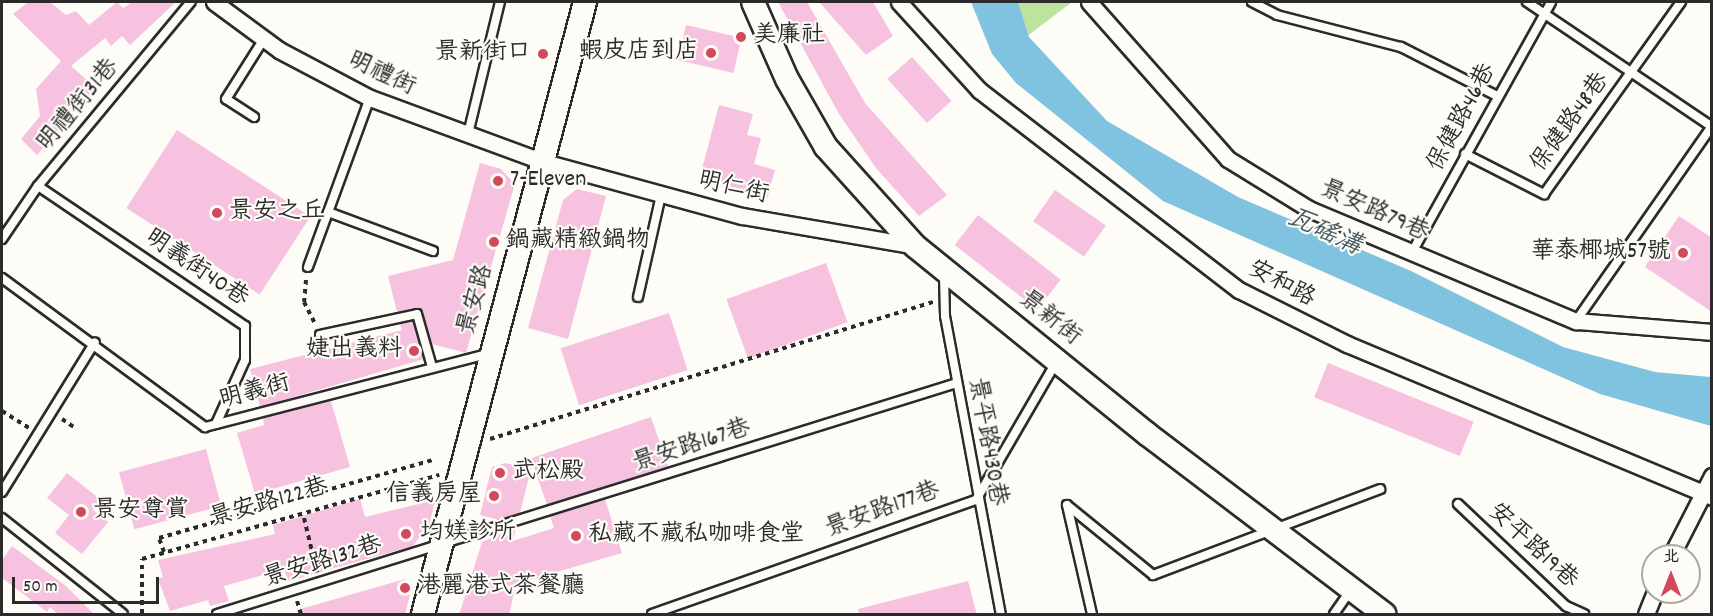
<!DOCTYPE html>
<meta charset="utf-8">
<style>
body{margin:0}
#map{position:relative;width:1713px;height:616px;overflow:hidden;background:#fdfcf7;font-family:Dekko,"LXGW WenKai TC",sans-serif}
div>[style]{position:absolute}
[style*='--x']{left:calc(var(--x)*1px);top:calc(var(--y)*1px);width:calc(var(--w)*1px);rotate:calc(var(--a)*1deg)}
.green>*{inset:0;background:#bde49f}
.water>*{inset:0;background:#80c3e1}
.building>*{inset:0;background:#f6c2e0;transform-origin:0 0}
.path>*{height:4px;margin-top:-2px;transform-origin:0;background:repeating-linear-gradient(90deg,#2b2b2b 0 4.5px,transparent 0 9px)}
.roads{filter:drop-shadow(2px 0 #2b2b2b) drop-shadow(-2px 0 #2b2b2b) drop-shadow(0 2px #2b2b2b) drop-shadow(0 -2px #2b2b2b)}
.lane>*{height:8px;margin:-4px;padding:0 4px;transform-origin:4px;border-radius:4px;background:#fdfcf7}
.street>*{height:15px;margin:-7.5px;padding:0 7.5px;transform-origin:7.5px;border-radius:7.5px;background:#fdfcf7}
.secondary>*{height:22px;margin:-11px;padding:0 11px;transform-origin:11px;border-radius:11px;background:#fdfcf7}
.dots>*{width:16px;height:16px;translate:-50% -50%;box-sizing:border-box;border:3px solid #fdfcf7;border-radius:50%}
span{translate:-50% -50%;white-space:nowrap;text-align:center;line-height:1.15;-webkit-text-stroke:4.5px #fdfcf7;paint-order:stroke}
.poi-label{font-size:24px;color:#2b2b2b}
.left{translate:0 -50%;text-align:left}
.right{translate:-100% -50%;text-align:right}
.street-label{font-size:24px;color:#2b2b2b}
.water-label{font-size:26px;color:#445962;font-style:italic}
.frame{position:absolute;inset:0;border:3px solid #2b2b2b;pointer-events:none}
.north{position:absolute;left:1641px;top:544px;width:60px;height:60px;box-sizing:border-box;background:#fdfcf7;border:2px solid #a9a8a5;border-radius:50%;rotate:0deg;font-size:16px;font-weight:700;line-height:24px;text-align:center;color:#2b2b2b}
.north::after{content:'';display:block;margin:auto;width:21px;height:27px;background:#d1495b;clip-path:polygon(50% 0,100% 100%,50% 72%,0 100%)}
.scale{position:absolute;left:12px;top:577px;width:147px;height:27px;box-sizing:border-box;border:3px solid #2b2b2b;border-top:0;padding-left:8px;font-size:18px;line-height:21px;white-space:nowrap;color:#2b2b2b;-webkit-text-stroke:4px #fdfcf7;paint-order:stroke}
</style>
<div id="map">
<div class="green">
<i style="clip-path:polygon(1008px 2px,1072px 2px,1026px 37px)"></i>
</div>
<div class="water">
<i style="clip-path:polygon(971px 2px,1018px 2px,1029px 37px,1107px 121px,1238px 197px,1411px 271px,1563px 347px,1655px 372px,1711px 377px,1711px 426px,1600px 394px,1163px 201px,1016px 83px,992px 54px)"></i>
</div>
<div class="building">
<i style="clip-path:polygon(28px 2px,50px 2px,66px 15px,76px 11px,89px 25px,117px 2px,123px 8px,132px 2px,176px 2px,130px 45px,122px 36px,111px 46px,105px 38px,71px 66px,96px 88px,37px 155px,21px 139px,40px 116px,36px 89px,61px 61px,13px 14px)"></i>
<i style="clip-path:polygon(778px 2px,807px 2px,865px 103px,947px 195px,919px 216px,876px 168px,839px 114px)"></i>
<i style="clip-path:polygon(819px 2px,873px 2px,893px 36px,866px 55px)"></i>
<i style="left:686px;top:25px;width:57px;height:36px;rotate:13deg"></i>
<i style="left:912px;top:57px;width:59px;height:33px;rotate:48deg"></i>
<i style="clip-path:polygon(719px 105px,753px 114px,747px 135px,761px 138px,754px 164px,775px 170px,767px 199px,699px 180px)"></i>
<i style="left:177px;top:130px;width:159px;height:93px;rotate:33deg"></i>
<i style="clip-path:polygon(480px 163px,501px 169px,515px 184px,466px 353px,432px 344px,419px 308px,397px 312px,388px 276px,453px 260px)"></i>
<i style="clip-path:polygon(577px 189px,606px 196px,568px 339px,528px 328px,563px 200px)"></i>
<i style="left:1055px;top:190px;width:62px;height:38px;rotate:35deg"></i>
<i style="left:978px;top:215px;width:105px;height:38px;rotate:38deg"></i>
<i style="clip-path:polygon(1679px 216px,1712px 238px,1712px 312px,1645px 267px)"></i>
<i style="left:826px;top:263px;width:63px;height:106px;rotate:70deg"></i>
<i style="left:669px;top:313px;width:60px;height:114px;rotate:72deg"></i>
<i style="clip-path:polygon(413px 321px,424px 359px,260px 407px,250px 369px,402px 330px,400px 324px)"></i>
<i style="left:1328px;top:363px;width:157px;height:37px;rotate:22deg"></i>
<i style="clip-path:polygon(331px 401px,350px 467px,255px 494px,237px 433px,264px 425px,263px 418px)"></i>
<i style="left:651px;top:417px;width:52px;height:127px;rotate:71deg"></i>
<i style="left:206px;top:449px;width:59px;height:90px;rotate:75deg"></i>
<i style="clip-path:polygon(505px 463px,531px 469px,520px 513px,499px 520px,480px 515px,492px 467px)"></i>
<i style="clip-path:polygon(67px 473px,101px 500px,93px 510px,108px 522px,82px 554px,55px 533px,69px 515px,47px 498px)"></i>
<i style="clip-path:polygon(360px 499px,365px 517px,435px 500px,430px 522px,413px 546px,288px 581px,284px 569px,224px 586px,229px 601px,210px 606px,208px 600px,170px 611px,158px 579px,163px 577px,158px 560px,275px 534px,273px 525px)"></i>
<i style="clip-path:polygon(605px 499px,622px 553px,516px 584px,509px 615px,459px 615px,482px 542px,516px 527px,513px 541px,554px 528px,550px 516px)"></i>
<i style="clip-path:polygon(12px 546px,66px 586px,95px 615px,59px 615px,50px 607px,47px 612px,2px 578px,2px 560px)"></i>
<i style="clip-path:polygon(405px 579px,412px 586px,405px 615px,298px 615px,297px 610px)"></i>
<i style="clip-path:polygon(968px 581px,977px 615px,859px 615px,858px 609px)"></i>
</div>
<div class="path">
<i style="--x:306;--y:280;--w:22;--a:95"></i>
<i style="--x:304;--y:302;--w:25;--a:63"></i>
<i style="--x:2;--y:411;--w:32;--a:32"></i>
<i style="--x:62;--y:419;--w:14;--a:34"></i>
<i style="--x:490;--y:439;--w:464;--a:-17.2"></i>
<i style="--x:304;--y:518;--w:56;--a:76.5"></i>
<i style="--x:164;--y:552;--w:15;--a:-110"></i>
<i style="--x:159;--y:538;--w:285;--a:-15.9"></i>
<i style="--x:297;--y:601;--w:14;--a:73"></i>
<i style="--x:142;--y:614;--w:55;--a:-90"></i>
<i style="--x:142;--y:559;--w:309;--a:-15.8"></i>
</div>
<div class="roads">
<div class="lane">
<i style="--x:1252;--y:2;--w:28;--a:27"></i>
<i style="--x:1277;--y:15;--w:128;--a:14.5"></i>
<i style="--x:1401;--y:47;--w:108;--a:27"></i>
<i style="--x:1527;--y:2;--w:222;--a:34"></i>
<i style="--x:254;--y:117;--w:33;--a:-147"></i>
<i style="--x:226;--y:99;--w:71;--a:-57.7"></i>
<i style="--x:468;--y:134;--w:136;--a:-76.4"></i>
<i style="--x:1465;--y:154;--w:89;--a:26.9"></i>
<i style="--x:1544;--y:194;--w:236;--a:-54.5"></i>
<i style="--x:38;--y:186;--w:250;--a:34.1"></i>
<i style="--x:245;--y:326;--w:34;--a:90"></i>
<i style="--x:245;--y:360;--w:70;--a:114.4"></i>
<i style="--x:328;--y:212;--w:112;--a:20.4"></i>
<i style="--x:2;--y:239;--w:64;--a:-55.8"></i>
<i style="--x:38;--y:186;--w:239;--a:-50.3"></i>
<i style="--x:1411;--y:254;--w:288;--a:-60.9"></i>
<i style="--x:308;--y:267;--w:180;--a:-69.9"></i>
<i style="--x:944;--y:275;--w:41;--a:88.6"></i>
<i style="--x:945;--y:316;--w:303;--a:79.4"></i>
<i style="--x:2;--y:278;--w:252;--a:36.3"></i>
<i style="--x:205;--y:427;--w:292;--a:-14.5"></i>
<i style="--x:638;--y:297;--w:105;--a:-77.3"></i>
<i style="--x:1576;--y:321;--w:238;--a:-55.1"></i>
<i style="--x:320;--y:335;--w:99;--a:-12.2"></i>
<i style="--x:417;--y:314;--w:55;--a:74.2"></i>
<i style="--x:2;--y:492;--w:176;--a:-58.2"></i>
<i style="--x:1458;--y:504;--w:149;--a:43.4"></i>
<i style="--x:1566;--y:606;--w:20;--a:24"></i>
<i style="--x:1067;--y:505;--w:111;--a:39.1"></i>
<i style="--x:1153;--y:575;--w:243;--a:-20.7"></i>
<i style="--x:1067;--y:505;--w:112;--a:77.1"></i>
<i style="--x:2;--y:518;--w:154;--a:38.4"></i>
<i style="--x:217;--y:614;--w:775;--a:-17.34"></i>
<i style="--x:652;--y:614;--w:343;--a:-19.4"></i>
<i style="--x:976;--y:500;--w:157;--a:-59.8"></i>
<i style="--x:1334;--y:614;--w:28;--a:-55"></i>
</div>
<div class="street">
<i style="--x:214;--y:2;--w:81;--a:36.4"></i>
<i style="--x:279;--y:50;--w:103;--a:27.8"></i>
<i style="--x:370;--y:98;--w:185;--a:20.2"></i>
<i style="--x:544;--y:162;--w:205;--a:15.3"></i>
<i style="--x:742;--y:216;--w:176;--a:9.8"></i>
<i style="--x:899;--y:2;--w:119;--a:47.7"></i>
<i style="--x:979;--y:90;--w:328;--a:37.6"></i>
<i style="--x:1239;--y:290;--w:121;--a:26.6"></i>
<i style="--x:1347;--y:344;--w:396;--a:22.7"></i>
<i style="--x:1089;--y:2;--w:210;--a:48.5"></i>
<i style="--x:1228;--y:159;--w:95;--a:31.7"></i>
<i style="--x:1309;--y:209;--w:290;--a:22.8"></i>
<i style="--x:1576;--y:321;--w:136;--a:4.6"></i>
<i style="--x:1671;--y:556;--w:90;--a:-62.9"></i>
<i style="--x:1646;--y:614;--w:24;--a:-68"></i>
</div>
<div class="secondary">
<i style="--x:753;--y:2;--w:84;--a:66.2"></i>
<i style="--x:787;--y:79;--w:78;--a:60.2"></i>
<i style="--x:826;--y:147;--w:133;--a:48"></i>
<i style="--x:915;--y:246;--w:299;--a:39"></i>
<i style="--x:1147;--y:434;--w:298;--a:37.2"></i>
<i style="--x:423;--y:614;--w:633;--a:-75.17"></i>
</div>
</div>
<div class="dots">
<i style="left:741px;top:37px;background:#d1495b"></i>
<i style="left:711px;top:53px;background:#d1495b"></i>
<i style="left:543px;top:54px;background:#d1495b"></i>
<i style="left:498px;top:181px;background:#d1495b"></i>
<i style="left:217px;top:213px;background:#d1495b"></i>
<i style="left:494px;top:242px;background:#d1495b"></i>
<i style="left:1683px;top:253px;background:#d1495b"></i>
<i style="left:414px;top:351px;background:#d1495b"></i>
<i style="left:500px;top:473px;background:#d1495b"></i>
<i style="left:494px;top:496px;background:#d1495b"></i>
<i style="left:81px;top:512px;background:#d1495b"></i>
<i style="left:406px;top:534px;background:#d1495b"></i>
<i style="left:576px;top:536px;background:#d1495b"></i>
<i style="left:405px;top:588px;background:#d1495b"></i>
</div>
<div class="poi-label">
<span class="left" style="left:753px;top:37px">美廉社</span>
<span class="right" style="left:699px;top:53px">蝦皮店到店</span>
<span class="right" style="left:531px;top:54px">景新街口</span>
<span class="left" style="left:510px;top:181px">7-Eleven</span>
<span class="left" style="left:229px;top:213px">景安之丘</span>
<span class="left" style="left:506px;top:242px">鍋藏精緻鍋物</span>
<span class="right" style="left:1671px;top:253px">華泰椰城57號</span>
<span class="right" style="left:402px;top:351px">婕出義料</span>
<span class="left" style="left:512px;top:473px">武松殿</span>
<span class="right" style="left:482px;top:496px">信義房屋</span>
<span class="left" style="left:93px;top:512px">景安尊賞</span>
<span class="left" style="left:420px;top:534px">均媄診所</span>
<span class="left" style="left:588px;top:536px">私藏不藏私咖啡食堂</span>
<span class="left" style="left:417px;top:588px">港麗港式茶餐廳</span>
</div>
<div class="street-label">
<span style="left:381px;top:75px;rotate:25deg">明禮街</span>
<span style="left:79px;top:106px;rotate:-50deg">明禮街31巷</span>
<span style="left:1463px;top:118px;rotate:-62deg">保健路46巷</span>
<span style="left:1571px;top:123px;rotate:-54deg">保健路48巷</span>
<span style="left:733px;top:189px;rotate:13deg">明仁街</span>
<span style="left:1374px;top:212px;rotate:24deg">景安路79巷</span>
<span style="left:196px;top:269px;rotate:34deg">明義街40巷</span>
<span style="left:1281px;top:285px;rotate:28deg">安和路</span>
<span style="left:477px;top:300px;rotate:-74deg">景安路</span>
<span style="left:1049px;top:319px;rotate:39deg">景新街</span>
<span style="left:255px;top:393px;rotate:-15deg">明義街</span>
<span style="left:986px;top:442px;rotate:80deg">景平路430巷</span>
<span style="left:692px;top:447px;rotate:-18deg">景安路167巷</span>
<span style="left:269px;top:504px;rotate:-16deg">景安路122巷</span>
<span style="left:883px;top:511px;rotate:-20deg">景安路177巷</span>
<span style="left:1532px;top:547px;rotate:43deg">安平路19巷</span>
<span style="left:323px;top:563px;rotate:-17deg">景安路132巷</span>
</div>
<div class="water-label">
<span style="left:1324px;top:233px;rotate:24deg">瓦磘溝</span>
</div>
<div class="frame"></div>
<div class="north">北</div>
<div class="scale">50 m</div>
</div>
